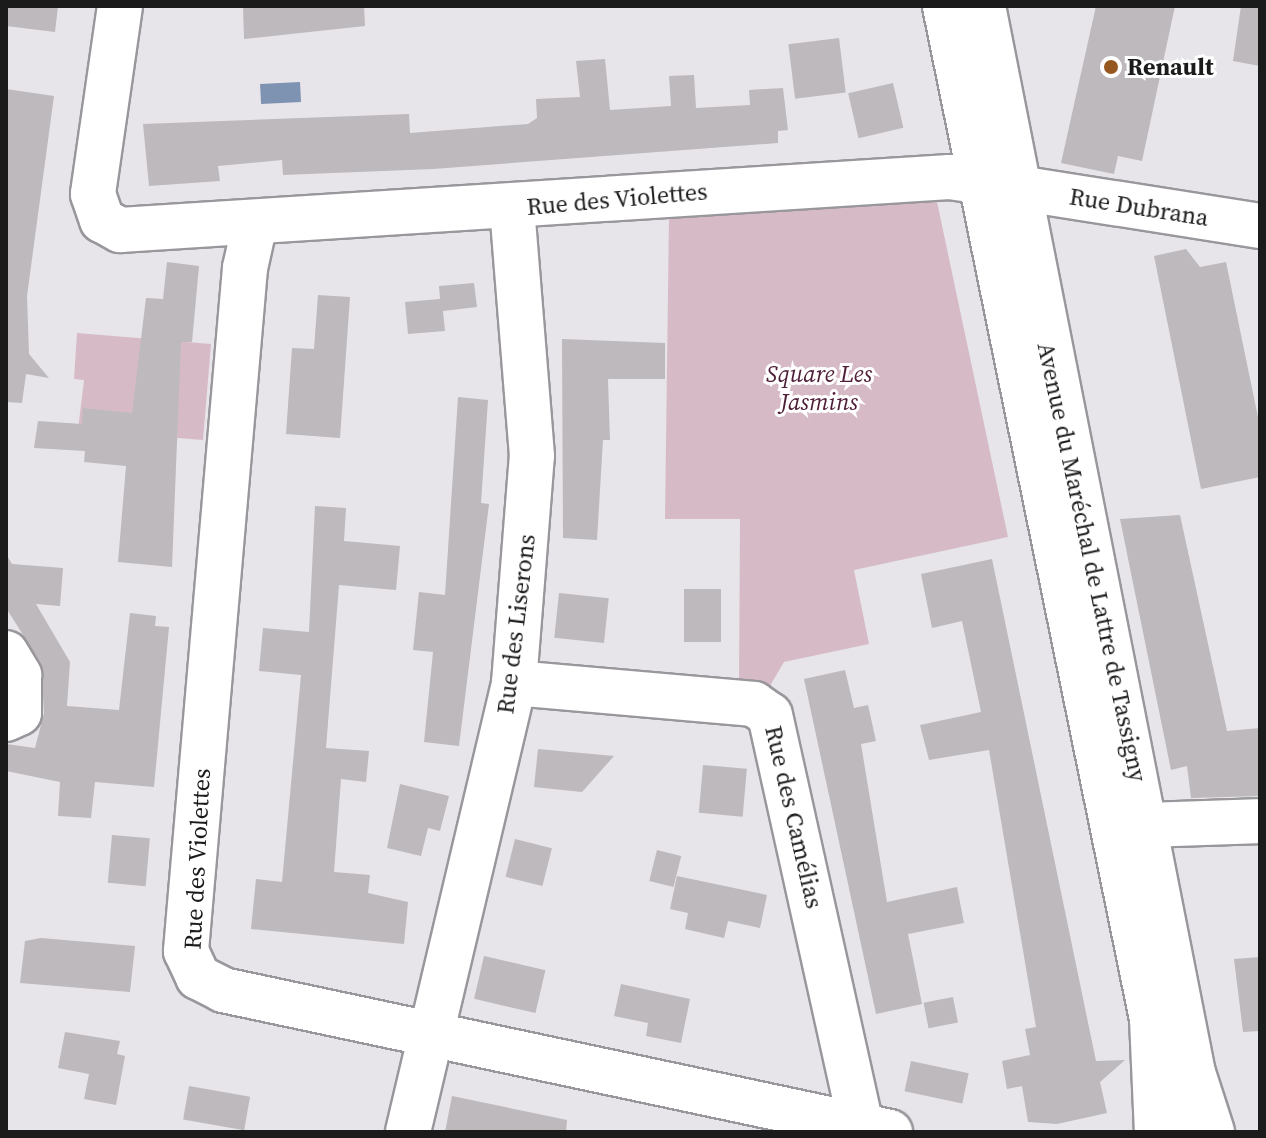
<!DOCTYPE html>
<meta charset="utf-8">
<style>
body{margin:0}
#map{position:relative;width:1266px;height:1138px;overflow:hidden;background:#e7e5ea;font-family:"Source Serif 4",serif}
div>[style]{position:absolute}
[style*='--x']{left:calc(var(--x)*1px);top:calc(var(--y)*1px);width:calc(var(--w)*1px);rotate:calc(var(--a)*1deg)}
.green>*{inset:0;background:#d6bbc7}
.water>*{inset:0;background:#7e93b1;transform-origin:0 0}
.building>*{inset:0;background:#bdb9bd;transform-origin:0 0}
.roads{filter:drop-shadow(2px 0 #99979c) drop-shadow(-2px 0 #99979c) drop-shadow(0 2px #99979c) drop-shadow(0 -2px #99979c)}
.minor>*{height:44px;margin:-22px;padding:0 22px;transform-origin:22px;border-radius:22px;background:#fff}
.major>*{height:44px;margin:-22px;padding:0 22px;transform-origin:22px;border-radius:22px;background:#fff}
.dots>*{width:22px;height:22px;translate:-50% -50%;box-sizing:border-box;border:4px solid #fff;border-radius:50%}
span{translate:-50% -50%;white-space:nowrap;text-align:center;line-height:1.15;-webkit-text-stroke:6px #fff;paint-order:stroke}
.poi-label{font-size:24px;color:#1b1b1c;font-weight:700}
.left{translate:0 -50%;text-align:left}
.street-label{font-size:24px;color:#1b1b1c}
.park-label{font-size:24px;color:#4e1d38;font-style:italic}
.frame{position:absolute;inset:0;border:8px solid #1b1b1c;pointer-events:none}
</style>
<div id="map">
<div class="green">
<i style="clip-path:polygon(936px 197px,1008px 537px,854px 570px,869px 644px,784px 662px,767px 691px,739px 684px,740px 519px,665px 519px,669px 215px)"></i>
<i style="clip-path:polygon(77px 333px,211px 344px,203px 440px,78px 430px,84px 380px,74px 379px)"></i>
</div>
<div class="water">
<i style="left:300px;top:82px;width:20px;height:40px;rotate:87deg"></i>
</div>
<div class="building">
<i style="clip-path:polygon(6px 6px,58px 6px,55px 32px,6px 26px)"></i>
<i style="clip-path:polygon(243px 6px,364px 6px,365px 26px,244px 39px)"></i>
<i style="clip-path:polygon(1096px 6px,1175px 6px,1142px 161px,1118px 156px,1114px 174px,1061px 163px)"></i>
<i style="clip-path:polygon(1241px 6px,1260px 6px,1260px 66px,1233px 61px)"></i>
<i style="left:839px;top:38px;width:55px;height:51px;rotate:83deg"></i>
<i style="clip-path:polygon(605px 59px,610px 110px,671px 106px,669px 76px,694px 75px,696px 108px,750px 105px,749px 90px,783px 88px,788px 130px,778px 131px,778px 143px,433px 169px,283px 175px,282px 160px,218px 166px,220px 181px,149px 186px,143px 124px,409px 114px,410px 133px,528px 124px,537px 118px,536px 99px,580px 97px,576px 61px)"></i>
<i style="left:893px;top:83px;width:46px;height:46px;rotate:77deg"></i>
<i style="clip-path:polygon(6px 89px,54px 96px,27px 296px,29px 354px,49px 378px,26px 374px,22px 403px,6px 402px)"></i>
<i style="clip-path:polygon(1186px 249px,1200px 267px,1226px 262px,1260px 427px,1260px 477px,1201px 489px,1154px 256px)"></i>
<i style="clip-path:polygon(167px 262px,199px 266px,192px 342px,181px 342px,172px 567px,118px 562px,126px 466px,84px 462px,85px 451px,34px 448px,38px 421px,82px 424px,83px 408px,132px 413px,146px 298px,163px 299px)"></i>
<i style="clip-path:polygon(474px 283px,477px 307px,443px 311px,445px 331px,408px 334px,405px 302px,440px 299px,439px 286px)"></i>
<i style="clip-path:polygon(318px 295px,350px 297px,340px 438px,286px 434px,292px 348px,314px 349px)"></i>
<i style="clip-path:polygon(562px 339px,665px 343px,665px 379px,608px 379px,610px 440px,603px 440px,597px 540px,563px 538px)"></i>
<i style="clip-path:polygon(458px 397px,488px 400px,481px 503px,489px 504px,459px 746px,424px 742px,433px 652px,413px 650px,419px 592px,445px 595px)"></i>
<i style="clip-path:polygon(315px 506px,346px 508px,344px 541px,400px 546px,396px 590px,339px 585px,326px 748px,369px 751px,366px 782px,341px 779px,334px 872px,370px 875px,368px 893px,408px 902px,404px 944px,251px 929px,256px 879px,282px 882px,301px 675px,259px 671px,263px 628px,309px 632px)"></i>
<i style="clip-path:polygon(1180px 515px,1227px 731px,1260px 728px,1260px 796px,1191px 798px,1187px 766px,1171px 770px,1120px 519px)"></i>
<i style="clip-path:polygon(6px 554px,12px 564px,63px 568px,60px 606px,36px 604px,70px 662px,67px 706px,119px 710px,130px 613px,156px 616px,155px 626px,169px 627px,154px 787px,95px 782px,91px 818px,58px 816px,60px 782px,6px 771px,6px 744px,35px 748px,44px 713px,41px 663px,6px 608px)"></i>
<i style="clip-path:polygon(992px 559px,1096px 1061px,1125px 1060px,1100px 1082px,1107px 1113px,1057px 1124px,1028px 1122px,1022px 1086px,1007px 1089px,1002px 1061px,1030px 1055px,1025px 1029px,1036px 1027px,989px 750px,929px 760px,920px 725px,981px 712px,962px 621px,932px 628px,921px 574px)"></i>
<i style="left:684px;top:589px;width:37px;height:53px"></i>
<i style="left:559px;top:593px;width:50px;height:45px;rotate:6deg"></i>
<i style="clip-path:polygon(845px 670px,854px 708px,868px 705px,876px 741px,861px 744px,887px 902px,957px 887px,964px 923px,908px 934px,922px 1004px,876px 1014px,804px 679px)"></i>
<i style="clip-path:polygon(538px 749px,614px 756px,582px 792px,534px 787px)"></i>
<i style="left:703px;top:765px;width:44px;height:48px;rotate:5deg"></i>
<i style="clip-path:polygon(400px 784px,449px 796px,440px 831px,428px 828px,421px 856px,387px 848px)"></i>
<i style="left:112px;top:835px;width:38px;height:48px;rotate:5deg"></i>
<i style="left:515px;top:839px;width:38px;height:39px;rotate:14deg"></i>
<i style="left:657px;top:850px;width:25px;height:32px;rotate:14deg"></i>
<i style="clip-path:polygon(677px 876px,767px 895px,760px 928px,728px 921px,724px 938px,685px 929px,688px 913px,670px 909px)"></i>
<i style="clip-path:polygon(41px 938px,135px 946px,130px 992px,20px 983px,25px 941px)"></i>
<i style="left:484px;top:956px;width:63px;height:44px;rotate:13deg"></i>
<i style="clip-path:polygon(1260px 957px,1260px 1031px,1243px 1032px,1234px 959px)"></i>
<i style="clip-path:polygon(621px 984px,690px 999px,681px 1043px,646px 1036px,648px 1023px,614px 1016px)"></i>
<i style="left:953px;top:997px;width:26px;height:30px;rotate:79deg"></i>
<i style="clip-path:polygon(65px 1032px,120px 1041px,117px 1054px,125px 1056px,116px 1105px,84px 1099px,89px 1074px,58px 1068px)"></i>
<i style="left:911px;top:1061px;width:59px;height:31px;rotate:12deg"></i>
<i style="left:189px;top:1086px;width:62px;height:34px;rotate:10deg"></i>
<i style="clip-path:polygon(452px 1096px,567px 1120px,566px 1132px,445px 1132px)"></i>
</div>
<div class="roads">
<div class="minor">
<i style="--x:120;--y:6;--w:190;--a:98.2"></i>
<i style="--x:93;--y:194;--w:28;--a:71"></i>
<i style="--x:102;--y:220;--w:21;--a:29"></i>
<i style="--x:120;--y:230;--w:831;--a:-3.66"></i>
<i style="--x:949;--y:177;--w:30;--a:8"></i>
<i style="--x:1018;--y:188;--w:245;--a:8.9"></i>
<i style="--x:255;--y:223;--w:46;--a:102.5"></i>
<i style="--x:245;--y:268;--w:686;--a:94.94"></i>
<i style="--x:186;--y:951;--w:29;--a:65"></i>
<i style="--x:198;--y:977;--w:28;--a:27"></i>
<i style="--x:223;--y:990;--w:682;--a:12.02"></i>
<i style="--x:6;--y:653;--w:26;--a:59"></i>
<i style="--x:19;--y:675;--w:38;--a:90"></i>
<i style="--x:19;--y:713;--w:14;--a:155"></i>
<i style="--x:514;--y:683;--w:241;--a:5"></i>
<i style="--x:754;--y:704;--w:19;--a:35"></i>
<i style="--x:770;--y:715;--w:421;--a:77.5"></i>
<i style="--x:1146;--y:825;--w:114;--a:-2"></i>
<i style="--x:1169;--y:1040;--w:93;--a:80.7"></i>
<i style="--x:408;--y:1132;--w:461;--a:-76.7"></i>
<i style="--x:514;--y:683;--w:228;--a:-85.5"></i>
<i style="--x:532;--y:456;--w:249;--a:-94.6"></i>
</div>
<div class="major">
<i style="--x:945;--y:6;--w:1034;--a:78.45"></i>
<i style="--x:1152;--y:1019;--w:113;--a:87.5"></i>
<i style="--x:983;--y:6;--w:1087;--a:78.87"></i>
<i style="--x:1193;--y:1073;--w:62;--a:72.1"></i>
</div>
</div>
<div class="dots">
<i style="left:1111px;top:67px;background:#96581e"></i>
</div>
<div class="poi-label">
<span class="left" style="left:1127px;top:67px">Renault</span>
</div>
<div class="street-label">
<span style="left:617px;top:199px;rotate:-5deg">Rue des Violettes</span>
<span style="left:1139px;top:207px;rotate:9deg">Rue Dubrana</span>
<span style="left:1092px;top:562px;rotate:78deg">Avenue du Maréchal de Lattre de Tassigny</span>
<span style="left:516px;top:624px;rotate:-83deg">Rue des Liserons</span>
<span style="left:794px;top:817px;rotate:77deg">Rue des Camélias</span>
<span style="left:197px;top:859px;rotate:-87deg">Rue des Violettes</span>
</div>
<div class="park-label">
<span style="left:819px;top:388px">Square Les<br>Jasmins</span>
</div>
<div class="frame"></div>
</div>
